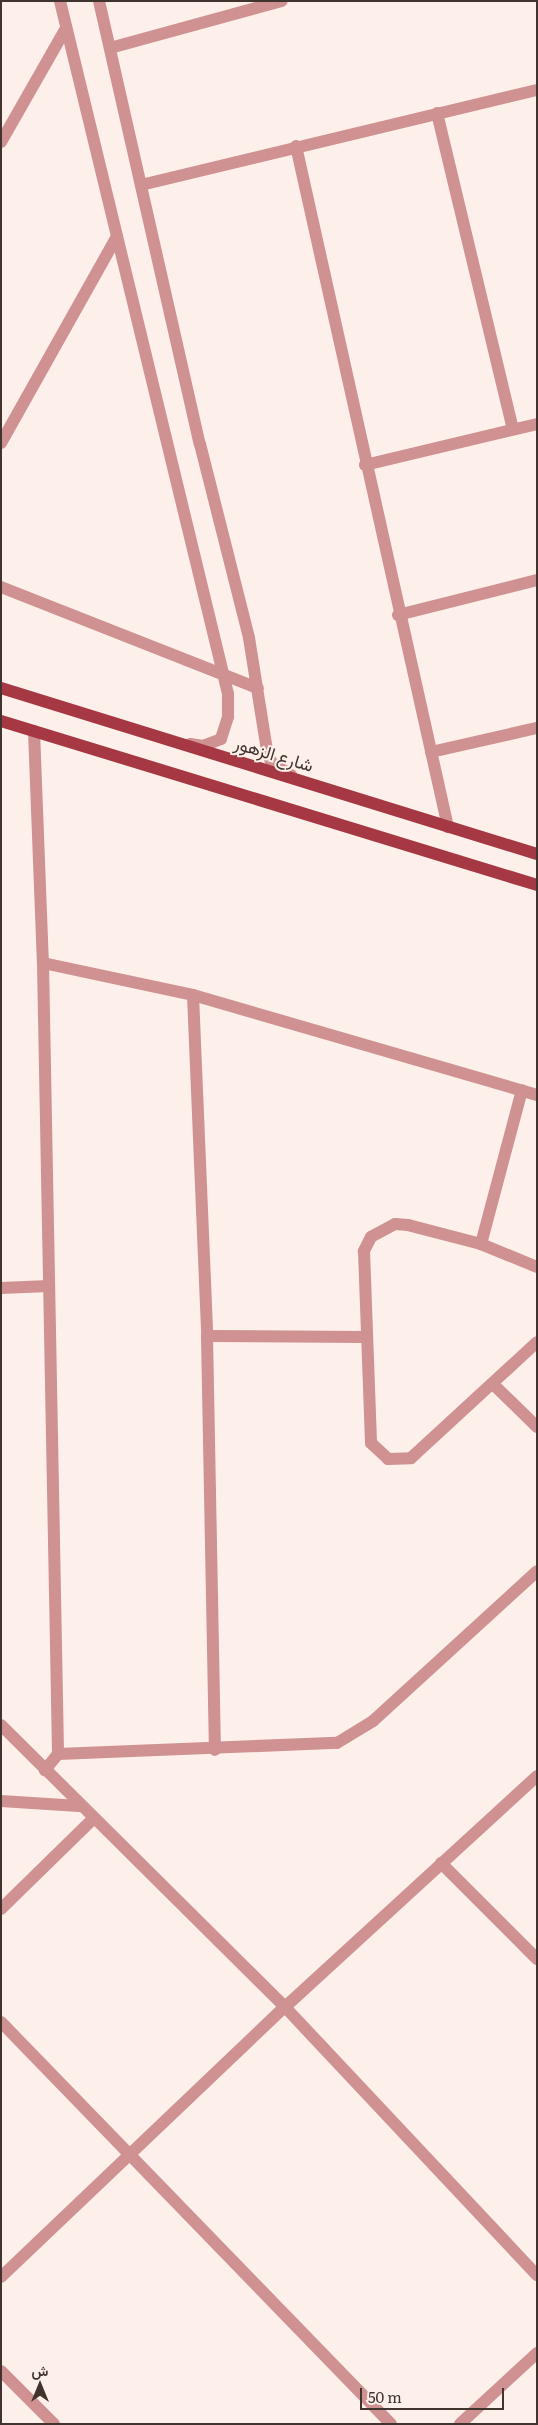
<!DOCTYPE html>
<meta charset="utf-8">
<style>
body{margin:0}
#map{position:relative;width:538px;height:2425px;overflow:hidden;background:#fdefe9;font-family:Literata,Vazirmatn,serif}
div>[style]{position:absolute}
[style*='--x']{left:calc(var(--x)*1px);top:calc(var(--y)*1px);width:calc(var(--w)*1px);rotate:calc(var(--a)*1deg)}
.minor>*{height:12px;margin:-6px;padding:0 6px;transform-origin:6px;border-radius:6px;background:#cf9191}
.tertiary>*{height:12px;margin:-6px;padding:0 6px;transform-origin:6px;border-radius:6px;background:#cf9191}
.primary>*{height:12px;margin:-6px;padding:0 6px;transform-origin:6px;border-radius:6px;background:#a63843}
span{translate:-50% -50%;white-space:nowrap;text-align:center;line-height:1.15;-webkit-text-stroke:4px #fdefe9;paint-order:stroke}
.street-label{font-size:18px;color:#41342f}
.frame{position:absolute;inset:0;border:2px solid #41342f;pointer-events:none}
.north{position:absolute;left:15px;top:2360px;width:50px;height:50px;-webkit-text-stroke:4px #fdefe9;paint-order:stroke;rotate:0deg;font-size:14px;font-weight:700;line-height:20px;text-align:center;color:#41342f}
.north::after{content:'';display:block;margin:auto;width:18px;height:22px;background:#41342f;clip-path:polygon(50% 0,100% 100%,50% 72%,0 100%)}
.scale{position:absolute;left:360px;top:2388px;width:144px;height:22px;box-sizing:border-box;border:2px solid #41342f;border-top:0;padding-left:6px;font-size:15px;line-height:18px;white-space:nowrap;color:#41342f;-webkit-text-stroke:4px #fdefe9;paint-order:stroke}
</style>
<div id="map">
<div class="minor">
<i style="--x:110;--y:48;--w:178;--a:-15.3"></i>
<i style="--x:437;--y:113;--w:325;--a:76.5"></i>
<i style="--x:1;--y:142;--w:131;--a:-60.3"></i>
<i style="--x:296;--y:146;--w:698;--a:77.42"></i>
<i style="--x:141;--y:185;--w:407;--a:-13.5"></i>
<i style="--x:1;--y:443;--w:237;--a:-60.7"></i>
<i style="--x:365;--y:465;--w:177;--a:-13.4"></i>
<i style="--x:1;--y:587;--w:276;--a:21.5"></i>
<i style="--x:398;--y:615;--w:143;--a:-14.1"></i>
<i style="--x:34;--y:731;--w:232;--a:87.8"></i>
<i style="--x:43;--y:963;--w:791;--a:88.91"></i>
<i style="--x:58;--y:1754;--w:21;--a:129"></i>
<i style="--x:431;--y:752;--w:109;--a:-12.8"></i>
<i style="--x:43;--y:963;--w:153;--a:12"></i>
<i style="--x:193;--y:995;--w:358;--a:16.2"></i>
<i style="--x:193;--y:995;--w:341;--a:87.6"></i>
<i style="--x:207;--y:1336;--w:414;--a:88.9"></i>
<i style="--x:481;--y:1244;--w:159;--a:-75.1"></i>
<i style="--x:537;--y:1267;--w:61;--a:-157.7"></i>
<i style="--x:481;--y:1244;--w:75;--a:-165.4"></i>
<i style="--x:408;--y:1225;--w:13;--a:-176"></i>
<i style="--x:395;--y:1224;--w:27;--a:152"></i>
<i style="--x:371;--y:1237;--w:16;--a:117"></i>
<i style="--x:364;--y:1251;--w:192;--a:87.9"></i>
<i style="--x:371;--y:1443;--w:23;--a:43"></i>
<i style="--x:388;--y:1459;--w:23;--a:-2"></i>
<i style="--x:411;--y:1458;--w:171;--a:-42.6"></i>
<i style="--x:1;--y:1288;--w:48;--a:-2.4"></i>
<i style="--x:207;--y:1336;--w:158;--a:0.4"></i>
<i style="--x:494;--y:1385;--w:60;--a:44.3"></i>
<i style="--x:1;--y:1725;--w:400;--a:44.8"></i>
<i style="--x:285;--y:2007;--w:368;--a:46.8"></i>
<i style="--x:58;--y:1754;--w:279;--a:-2.3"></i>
<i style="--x:337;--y:1743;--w:42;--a:-31.4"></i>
<i style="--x:373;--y:1721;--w:222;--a:-42.4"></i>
<i style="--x:1;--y:1801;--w:78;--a:3.7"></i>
<i style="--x:441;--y:1863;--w:136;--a:45"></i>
<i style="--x:1;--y:1909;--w:127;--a:-44.4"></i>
<i style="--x:1;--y:2022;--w:560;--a:45.87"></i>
<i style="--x:1;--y:2277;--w:392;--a:-43.6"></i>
<i style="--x:285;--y:2007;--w:342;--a:-42.5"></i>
<i style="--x:1;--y:2371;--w:75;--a:45"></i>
<i style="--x:460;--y:2424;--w:105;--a:-42.7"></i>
</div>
<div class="tertiary">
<i style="--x:60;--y:1;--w:713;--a:76.37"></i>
<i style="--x:228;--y:694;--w:23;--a:90"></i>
<i style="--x:228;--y:717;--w:23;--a:108"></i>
<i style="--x:221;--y:739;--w:19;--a:159"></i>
<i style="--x:203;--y:746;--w:13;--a:-171"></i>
<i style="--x:99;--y:1;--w:454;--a:77.2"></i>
<i style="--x:200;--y:444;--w:200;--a:75.8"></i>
<i style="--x:249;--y:638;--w:114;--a:80.9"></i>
<i style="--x:267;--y:751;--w:12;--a:70"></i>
<i style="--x:271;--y:762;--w:24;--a:33"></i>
</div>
<div class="primary">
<i style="--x:1;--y:688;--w:561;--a:17.21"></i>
<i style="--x:1;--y:721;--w:561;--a:17.01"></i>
</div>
<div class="street-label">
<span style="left:274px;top:754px;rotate:17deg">شارع الزهور</span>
</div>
<div class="frame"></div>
<div class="north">ش</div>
<div class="scale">50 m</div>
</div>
